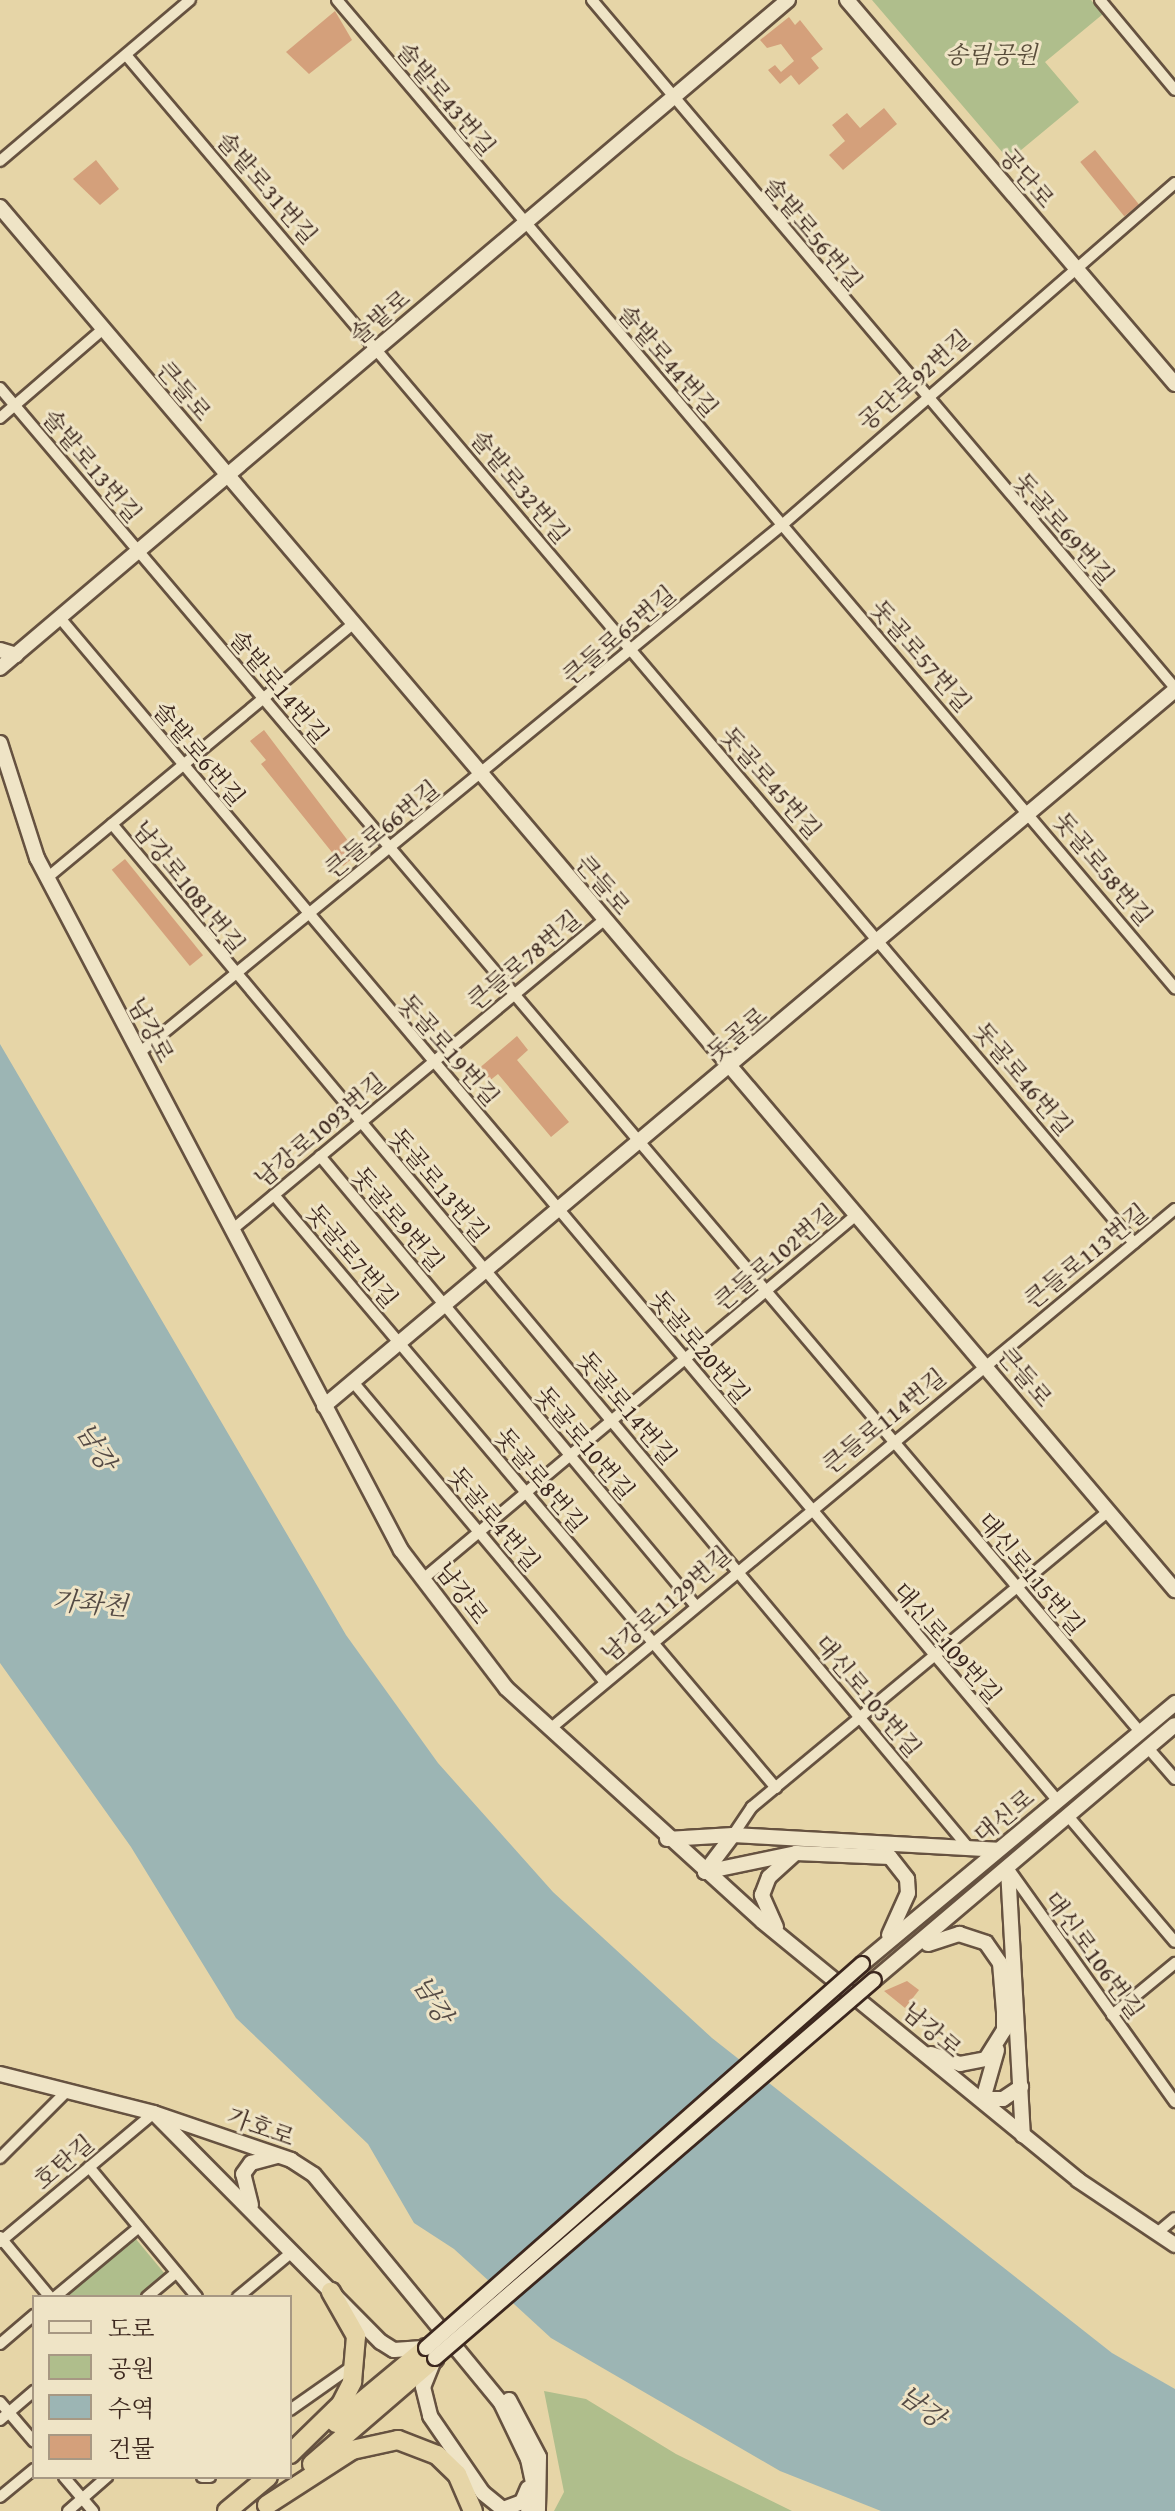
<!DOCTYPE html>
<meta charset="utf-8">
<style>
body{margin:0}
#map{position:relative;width:1175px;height:2511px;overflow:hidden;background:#e6d5a7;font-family:"Gentium Book Plus","Noto Serif KR",serif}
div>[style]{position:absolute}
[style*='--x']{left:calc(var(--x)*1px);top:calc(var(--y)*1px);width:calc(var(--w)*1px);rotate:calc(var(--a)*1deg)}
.green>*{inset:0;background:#afbe8c}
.water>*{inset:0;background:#9cb5b4}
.building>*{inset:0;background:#d4a07b;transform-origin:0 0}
.roads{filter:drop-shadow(2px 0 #665240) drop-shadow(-2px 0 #665240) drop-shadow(0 2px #665240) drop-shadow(0 -2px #665240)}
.street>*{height:10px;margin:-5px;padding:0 5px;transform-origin:5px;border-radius:5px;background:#efe4c6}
.secondary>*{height:14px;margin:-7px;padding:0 7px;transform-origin:7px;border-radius:7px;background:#efe4c6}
.highway>*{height:18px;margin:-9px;padding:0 9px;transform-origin:9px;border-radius:9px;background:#e6d5a7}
.bridges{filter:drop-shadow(2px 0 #3c271e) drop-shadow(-2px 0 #3c271e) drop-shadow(0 2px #3c271e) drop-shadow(0 -2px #3c271e)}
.secondary-bridge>*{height:14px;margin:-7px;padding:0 7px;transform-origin:7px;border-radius:7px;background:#efe4c6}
span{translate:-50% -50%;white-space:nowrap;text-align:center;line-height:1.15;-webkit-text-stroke:6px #efe4c6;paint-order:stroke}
.park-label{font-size:24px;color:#594d3a;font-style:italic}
.street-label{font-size:24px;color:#3c271e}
.water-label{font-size:26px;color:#544a44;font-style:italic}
.legend{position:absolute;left:32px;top:2295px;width:260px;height:184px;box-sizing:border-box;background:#efe4c6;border:2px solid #a79883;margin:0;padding:10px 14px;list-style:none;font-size:24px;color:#3c271e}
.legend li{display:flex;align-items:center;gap:16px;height:40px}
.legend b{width:40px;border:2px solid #a79883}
</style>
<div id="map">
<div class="green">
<i style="clip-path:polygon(872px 0,1091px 0,1103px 14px,1045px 62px,1079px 102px,1009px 160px)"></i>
<i style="clip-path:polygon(135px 2238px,165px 2274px,138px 2297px,65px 2297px)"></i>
<i style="clip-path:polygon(544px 2391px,586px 2399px,676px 2454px,792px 2511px,554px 2511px,564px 2492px)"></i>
</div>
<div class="water">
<i style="clip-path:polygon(0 1044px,346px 1635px,438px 1763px,553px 1892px,712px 2038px,1112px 2353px,1175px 2389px,1175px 2511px,881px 2511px,780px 2471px,551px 2338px,454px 2249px,414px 2223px,368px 2144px,236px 2018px,131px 1847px,0 1663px)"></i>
</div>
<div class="building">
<i style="clip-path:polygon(335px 11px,352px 40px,309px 74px,286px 52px)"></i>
<i style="clip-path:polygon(789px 17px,795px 25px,800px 20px,823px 49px,811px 58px,819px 68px,799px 85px,791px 75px,780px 84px,768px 70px,775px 65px,781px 72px,794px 61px,781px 44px,767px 48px,760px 40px)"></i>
<i style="clip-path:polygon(884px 108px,897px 124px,843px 170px,829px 155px,845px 141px,832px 125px,847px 113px,860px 128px)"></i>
<i style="left:1095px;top:150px;width:70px;height:19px;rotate:51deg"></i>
<i style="clip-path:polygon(96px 160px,119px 189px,100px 205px,73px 179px)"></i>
<i style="clip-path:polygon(264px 730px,358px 854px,343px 866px,261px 764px,266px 760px,250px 741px)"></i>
<i style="left:125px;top:859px;width:124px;height:17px;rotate:51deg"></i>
<i style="clip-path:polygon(517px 1036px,528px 1050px,517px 1060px,569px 1122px,551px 1137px,498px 1074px,488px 1082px,477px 1070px)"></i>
<i style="clip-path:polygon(907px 1981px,919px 1990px,905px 2008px,884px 1991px)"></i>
</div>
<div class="roads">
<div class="street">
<i style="--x:337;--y:0;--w:1296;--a:49.7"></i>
<i style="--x:592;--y:0;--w:902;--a:49.72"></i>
<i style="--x:1100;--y:0;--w:117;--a:50.2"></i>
<i style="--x:126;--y:55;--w:1558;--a:49.69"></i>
<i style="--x:0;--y:161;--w:249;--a:-40.3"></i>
<i style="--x:0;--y:388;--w:1762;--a:49.69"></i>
<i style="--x:0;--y:418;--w:136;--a:-40.8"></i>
<i style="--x:60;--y:618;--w:1548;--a:49.85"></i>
<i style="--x:112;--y:824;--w:1334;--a:50.08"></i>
<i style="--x:47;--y:878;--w:398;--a:-39.7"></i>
<i style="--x:139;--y:1053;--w:832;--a:-39.39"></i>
<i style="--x:782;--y:525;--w:521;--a:-41.03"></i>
<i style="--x:320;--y:1156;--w:585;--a:50.13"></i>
<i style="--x:274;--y:1195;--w:777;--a:49.75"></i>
<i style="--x:233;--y:1229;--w:483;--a:-39.8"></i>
<i style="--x:353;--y:1382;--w:392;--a:50"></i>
<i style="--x:423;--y:1579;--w:564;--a:-40.04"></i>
<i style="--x:550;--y:1729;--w:813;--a:-39.76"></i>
<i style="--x:1148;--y:1748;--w:41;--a:48.9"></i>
<i style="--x:1068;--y:1816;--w:165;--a:49.7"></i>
<i style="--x:733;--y:1835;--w:34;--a:-56"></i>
<i style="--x:752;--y:1807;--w:463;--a:-39.7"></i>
<i style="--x:1010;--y:1871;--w:284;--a:54.5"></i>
<i style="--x:1112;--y:2015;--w:82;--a:-39.5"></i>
<i style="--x:0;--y:2158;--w:91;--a:-45"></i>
<i style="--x:89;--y:2167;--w:169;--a:50.3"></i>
<i style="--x:1157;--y:2233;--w:23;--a:-40"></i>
<i style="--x:0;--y:2237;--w:78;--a:50.2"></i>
<i style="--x:0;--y:2242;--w:201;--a:-40"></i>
<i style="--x:55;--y:2297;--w:109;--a:-39.8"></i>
<i style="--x:147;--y:2297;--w:38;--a:-40"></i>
<i style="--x:238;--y:2297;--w:70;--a:-39.8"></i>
<i style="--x:0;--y:2344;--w:45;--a:-40.5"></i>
<i style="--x:0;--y:2402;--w:52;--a:49.6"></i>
<i style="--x:290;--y:2410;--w:78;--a:-35.1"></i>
<i style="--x:0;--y:2420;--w:45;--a:-40.5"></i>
<i style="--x:64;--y:2477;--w:45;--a:49.5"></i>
<i style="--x:202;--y:2477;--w:8;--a:0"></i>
<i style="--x:0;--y:2497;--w:44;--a:-39.5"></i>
<i style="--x:68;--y:2511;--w:52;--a:-41.1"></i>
</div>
<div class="secondary">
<i style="--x:847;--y:0;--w:505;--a:49.5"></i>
<i style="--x:0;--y:207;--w:1815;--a:49.65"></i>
<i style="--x:0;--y:650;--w:17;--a:17"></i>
<i style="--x:0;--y:668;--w:1033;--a:-40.29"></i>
<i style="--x:0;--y:743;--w:121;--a:72.2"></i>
<i style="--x:37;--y:858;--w:782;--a:62.26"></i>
<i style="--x:401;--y:1550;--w:173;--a:52.7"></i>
<i style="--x:506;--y:1688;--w:346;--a:42.3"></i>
<i style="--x:762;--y:1921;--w:409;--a:39.3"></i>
<i style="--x:1078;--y:2180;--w:117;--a:33.8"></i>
<i style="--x:324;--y:1406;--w:1112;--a:-40.08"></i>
<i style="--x:667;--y:1839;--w:66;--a:-3.5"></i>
<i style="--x:733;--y:1835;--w:265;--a:3.2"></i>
<i style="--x:1008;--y:1869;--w:267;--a:86.8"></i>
<i style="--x:705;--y:1872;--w:93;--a:-11.8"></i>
<i style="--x:796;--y:1853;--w:94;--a:2.4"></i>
<i style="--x:890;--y:1857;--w:28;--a:52"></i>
<i style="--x:907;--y:1879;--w:14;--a:86"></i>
<i style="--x:908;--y:1893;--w:46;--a:114.3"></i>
<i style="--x:705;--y:1872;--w:46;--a:-52.9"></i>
<i style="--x:776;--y:1927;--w:35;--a:-114"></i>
<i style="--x:762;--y:1895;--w:19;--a:-69"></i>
<i style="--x:769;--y:1877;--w:36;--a:-42"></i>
<i style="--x:928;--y:1944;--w:33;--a:-18"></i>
<i style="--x:959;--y:1934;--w:28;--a:18"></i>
<i style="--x:986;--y:1943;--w:24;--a:55"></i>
<i style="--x:1000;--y:1963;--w:49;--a:85.3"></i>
<i style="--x:1004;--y:2012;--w:18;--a:90"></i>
<i style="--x:1004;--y:2030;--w:34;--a:122"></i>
<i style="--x:986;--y:2059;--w:26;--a:169"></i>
<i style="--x:960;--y:2064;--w:31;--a:-161"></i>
<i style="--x:862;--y:1964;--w:408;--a:-39.8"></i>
<i style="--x:874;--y:1980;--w:394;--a:-40.3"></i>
<i style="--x:997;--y:2050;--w:51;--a:105.9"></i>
<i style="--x:983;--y:2099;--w:20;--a:0"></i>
<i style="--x:1003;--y:2099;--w:22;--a:-34"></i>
<i style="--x:0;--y:2074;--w:159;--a:14.2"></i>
<i style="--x:154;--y:2113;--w:145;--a:18.9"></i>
<i style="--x:291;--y:2160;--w:27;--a:33"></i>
<i style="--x:314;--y:2175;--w:295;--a:50.6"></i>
<i style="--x:501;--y:2403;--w:62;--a:64.3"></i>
<i style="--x:528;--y:2459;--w:25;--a:78"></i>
<i style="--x:533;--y:2483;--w:28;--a:100"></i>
<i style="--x:157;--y:2116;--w:318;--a:45.3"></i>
<i style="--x:381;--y:2342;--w:15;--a:32"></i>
<i style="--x:394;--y:2350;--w:29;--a:-4"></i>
<i style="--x:251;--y:2205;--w:32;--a:-104"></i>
<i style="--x:243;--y:2174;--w:14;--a:-54"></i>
<i style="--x:251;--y:2163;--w:27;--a:-15"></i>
<i style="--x:434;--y:2360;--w:29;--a:112"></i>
<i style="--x:423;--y:2387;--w:30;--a:76"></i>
<i style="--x:430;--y:2416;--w:93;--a:55.5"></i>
<i style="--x:483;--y:2493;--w:26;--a:39"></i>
<i style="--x:503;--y:2509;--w:20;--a:-20"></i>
<i style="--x:522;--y:2502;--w:15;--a:-67"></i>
<i style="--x:509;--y:2400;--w:64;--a:62.2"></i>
<i style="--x:539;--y:2457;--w:54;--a:91.1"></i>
</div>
<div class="highway">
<i style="--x:336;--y:2423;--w:117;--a:-39.8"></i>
<i style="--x:290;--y:2454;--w:71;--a:-44.4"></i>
<i style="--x:341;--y:2404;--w:25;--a:-63"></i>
<i style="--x:352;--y:2382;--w:46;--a:-85"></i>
<i style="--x:356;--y:2336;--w:51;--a:-119.6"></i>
<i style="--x:312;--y:2464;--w:162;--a:-40.8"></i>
<i style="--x:267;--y:2505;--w:101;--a:-32.9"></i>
<i style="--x:352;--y:2450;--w:47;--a:-12.3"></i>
<i style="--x:398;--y:2440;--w:42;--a:21"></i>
<i style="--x:437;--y:2455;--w:28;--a:44"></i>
<i style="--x:457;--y:2474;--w:40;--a:66.6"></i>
<i style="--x:227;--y:2511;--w:53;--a:-39.7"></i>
</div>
</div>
<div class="bridges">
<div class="secondary-bridge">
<i style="--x:426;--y:2348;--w:581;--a:-41.37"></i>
<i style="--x:435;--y:2358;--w:579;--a:-40.73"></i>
</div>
</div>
<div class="park-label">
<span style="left:991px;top:55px">송림공원</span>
</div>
<div class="street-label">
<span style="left:446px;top:99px;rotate:50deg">솔밭로43번길</span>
<span style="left:1027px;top:178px;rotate:50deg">공단로</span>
<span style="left:267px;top:188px;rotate:49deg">솔밭로31번길</span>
<span style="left:813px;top:234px;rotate:50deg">솔밭로56번길</span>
<span style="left:380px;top:317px;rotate:-40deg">솔밭로</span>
<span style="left:668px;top:361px;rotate:49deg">솔밭로44번길</span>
<span style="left:914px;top:380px;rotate:-41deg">공단로92번길</span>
<span style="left:184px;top:391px;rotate:50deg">큰들로</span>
<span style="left:92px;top:466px;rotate:50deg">솔밭로13번길</span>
<span style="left:520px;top:487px;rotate:50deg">솔밭로32번길</span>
<span style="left:1064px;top:529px;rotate:49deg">돗골로69번길</span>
<span style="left:619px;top:635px;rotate:-40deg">큰들로65번길</span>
<span style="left:921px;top:656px;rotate:49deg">돗골로57번길</span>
<span style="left:279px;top:687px;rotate:50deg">솔밭로14번길</span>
<span style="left:199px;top:754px;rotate:50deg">솔밭로6번길</span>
<span style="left:771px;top:783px;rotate:49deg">돗골로45번길</span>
<span style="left:382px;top:829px;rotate:-39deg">큰들로66번길</span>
<span style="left:1103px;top:869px;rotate:50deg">돗골로58번길</span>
<span style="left:603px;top:885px;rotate:50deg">큰들로</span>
<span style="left:189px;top:887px;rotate:51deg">남강로1081번길</span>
<span style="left:524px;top:960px;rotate:-40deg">큰들로78번길</span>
<span style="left:151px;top:1030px;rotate:62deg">남강로</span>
<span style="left:737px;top:1034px;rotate:-40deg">돗골로</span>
<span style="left:449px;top:1050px;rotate:49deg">돗골로19번길</span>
<span style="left:1023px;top:1079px;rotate:50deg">돗골로46번길</span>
<span style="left:320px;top:1130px;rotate:-40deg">남강로1093번길</span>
<span style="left:439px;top:1185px;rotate:50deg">돗골로13번길</span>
<span style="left:398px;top:1219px;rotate:50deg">돗골로9번길</span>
<span style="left:352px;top:1256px;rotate:50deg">돗골로7번길</span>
<span style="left:1086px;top:1256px;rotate:-39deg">큰들로113번길</span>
<span style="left:775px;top:1257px;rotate:-40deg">큰들로102번길</span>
<span style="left:700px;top:1347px;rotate:50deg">돗골로20번길</span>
<span style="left:1025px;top:1377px;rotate:50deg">큰들로</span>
<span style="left:627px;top:1408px;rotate:50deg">돗골로14번길</span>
<span style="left:884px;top:1421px;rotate:-39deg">큰들로114번길</span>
<span style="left:585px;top:1443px;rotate:50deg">돗골로10번길</span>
<span style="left:541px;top:1480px;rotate:50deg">돗골로8번길</span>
<span style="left:494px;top:1519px;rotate:50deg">돗골로4번길</span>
<span style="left:1031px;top:1574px;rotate:50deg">대신로115번길</span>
<span style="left:462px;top:1593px;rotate:53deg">남강로</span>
<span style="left:666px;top:1604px;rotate:-41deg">남강로1129번길</span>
<span style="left:947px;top:1643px;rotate:49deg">대신로109번길</span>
<span style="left:868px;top:1696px;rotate:50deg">대신로103번길</span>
<span style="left:1004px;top:1816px;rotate:-39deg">대신로</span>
<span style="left:1094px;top:1955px;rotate:54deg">대신로106번길</span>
<span style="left:932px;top:2030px;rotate:41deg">남강로</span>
<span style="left:261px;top:2127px;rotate:20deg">가호로</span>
<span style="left:64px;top:2162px;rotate:-40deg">호탄길</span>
</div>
<div class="water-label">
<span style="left:96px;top:1446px;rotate:59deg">남강</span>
<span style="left:90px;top:1603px;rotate:5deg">가좌천</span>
<span style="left:433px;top:1999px;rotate:59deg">남강</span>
<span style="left:922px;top:2406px;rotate:38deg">남강</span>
</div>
<ul class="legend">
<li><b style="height:10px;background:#efe4c6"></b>도로</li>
<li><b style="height:22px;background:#afbe8c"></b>공원</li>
<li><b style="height:22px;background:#9cb5b4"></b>수역</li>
<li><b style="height:22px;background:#d4a07b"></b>건물</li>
</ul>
</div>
